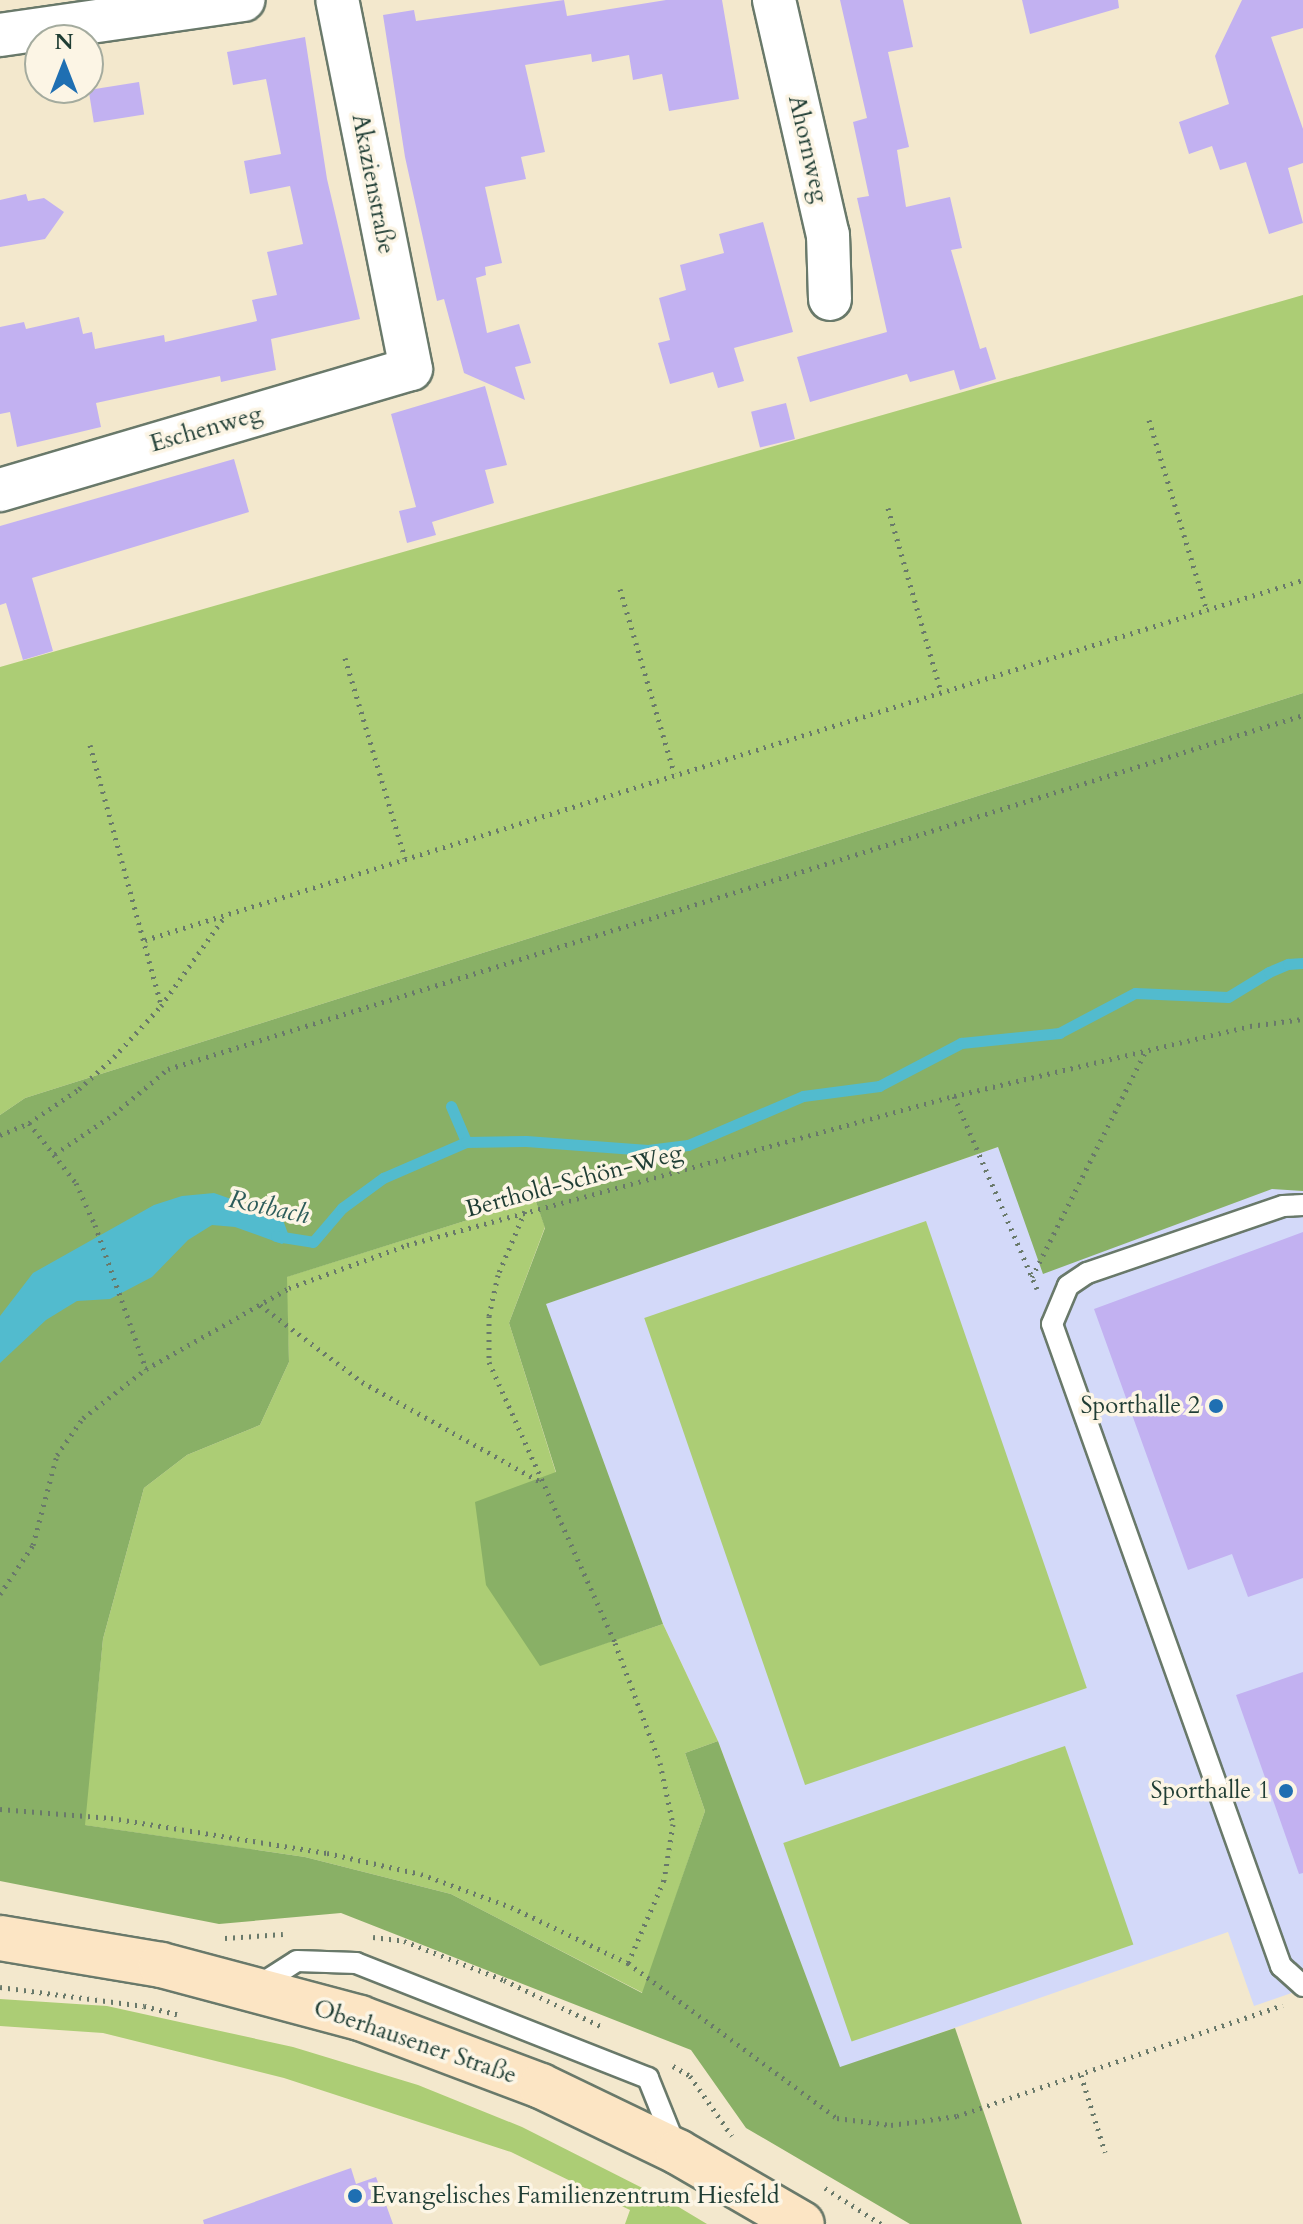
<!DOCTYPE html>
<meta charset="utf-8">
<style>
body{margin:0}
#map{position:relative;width:1303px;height:2224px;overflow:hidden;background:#f3e8cd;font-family:Cardo,serif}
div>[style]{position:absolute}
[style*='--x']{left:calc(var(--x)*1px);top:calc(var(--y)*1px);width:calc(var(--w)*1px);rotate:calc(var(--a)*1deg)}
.built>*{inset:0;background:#d3d9f9}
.green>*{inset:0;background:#accd75;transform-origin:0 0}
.forest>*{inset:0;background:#89b066}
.water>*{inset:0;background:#52bbce}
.stream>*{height:11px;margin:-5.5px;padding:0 5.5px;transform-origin:5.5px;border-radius:5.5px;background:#52bbce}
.building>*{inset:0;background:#c2b1f1;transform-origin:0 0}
.path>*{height:5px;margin-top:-2.5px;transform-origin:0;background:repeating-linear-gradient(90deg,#69796a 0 2px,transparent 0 8px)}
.roads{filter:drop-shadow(2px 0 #69796a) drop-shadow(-2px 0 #69796a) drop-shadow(0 2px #69796a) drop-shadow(0 -2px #69796a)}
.service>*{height:20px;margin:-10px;padding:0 10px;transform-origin:10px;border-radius:10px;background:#fff}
.minor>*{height:42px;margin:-21px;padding:0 21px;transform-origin:21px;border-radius:21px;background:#fff}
.secondary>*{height:44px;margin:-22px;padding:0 22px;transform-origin:22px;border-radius:22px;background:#fce5c4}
.dots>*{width:22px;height:22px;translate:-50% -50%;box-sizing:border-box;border:4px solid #fcf5e5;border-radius:50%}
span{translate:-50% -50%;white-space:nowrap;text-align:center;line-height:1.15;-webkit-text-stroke:7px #fcf5e5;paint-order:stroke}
.street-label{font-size:24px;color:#1f3d34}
.poi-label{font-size:24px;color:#1f3d34}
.right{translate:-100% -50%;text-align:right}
.left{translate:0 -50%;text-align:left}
.water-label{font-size:26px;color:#2c5c5a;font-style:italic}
.north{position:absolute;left:24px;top:24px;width:80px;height:80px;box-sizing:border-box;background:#fcf5e5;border:2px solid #a4ab9e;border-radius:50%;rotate:0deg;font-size:22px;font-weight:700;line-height:32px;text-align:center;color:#1f3d34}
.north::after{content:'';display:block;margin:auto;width:28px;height:36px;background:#1f6fb2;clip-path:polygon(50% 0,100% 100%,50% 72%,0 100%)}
</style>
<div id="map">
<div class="built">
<i style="clip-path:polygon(998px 1147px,1303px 1191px,1303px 1989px,1254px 2006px,1228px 1932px,840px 2068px,718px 1741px,663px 1624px,545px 1304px)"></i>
</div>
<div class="green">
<i style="clip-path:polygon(1303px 295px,1303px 693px,25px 1098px,0 1115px,0 667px)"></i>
<i style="clip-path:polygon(535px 1199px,545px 1227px,509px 1323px,556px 1473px,540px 1665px,663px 1624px,718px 1741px,685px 1753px,705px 1811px,643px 1993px,451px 1894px,305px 1857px,84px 1825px,103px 1639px,144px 1488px,187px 1455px,260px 1425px,289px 1362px,286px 1277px)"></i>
<i style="left:926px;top:1221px;width:494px;height:298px;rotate:71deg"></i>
<i style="left:1065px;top:1746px;width:210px;height:298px;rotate:71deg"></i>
<i style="clip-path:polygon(0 1999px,107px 2006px,293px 2047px,418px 2085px,522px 2127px,672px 2203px,707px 2224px,625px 2224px,630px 2210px,511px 2152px,284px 2078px,103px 2033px,0 2026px)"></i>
</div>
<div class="forest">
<i style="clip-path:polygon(1303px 693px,1303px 1191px,1272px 1189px,1043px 1274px,998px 1147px,546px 1304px,663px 1624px,540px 1666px,486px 1585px,475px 1502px,556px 1472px,509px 1323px,545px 1228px,535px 1199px,287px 1277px,289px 1362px,260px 1425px,187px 1455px,144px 1488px,103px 1639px,85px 1825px,305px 1857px,451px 1894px,642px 1993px,705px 1811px,685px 1753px,718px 1741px,840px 2067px,955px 2028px,1022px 2224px,910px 2224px,746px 2128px,691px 2050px,341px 1913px,219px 1924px,0 1881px,0 1115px,25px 1098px)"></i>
</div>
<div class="water">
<i style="clip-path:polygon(214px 1193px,268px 1212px,280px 1212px,290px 1239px,282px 1244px,235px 1227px,212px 1225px,188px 1240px,152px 1277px,110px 1299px,77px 1301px,46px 1320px,0 1363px,0 1316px,33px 1273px,154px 1205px,182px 1196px)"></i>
</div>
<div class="stream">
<i style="--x:451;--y:1106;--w:39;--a:67"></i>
<i style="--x:276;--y:1236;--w:37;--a:9"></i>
<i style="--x:313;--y:1242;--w:45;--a:-49.5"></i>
<i style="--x:342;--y:1208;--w:51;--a:-36.2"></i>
<i style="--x:383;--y:1178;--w:90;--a:-23.4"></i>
<i style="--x:466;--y:1142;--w:60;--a:-1"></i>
<i style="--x:526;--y:1141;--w:122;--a:4.2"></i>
<i style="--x:648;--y:1150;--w:40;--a:-7.1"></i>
<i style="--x:688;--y:1145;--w:125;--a:-23.1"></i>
<i style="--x:803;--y:1096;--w:77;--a:-7.5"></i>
<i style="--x:879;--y:1086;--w:93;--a:-27.7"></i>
<i style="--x:961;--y:1043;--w:99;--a:-5.8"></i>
<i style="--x:1059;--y:1033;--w:86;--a:-27.8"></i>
<i style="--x:1135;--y:993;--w:93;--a:2.5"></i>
<i style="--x:1228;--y:997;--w:48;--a:-31.4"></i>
<i style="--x:1269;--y:972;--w:21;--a:-23"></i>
<i style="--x:1288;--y:964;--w:15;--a:-4"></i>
</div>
<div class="building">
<i style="clip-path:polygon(564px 0,567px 16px,666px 0,722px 0,739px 99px,669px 111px,662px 74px,633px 80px,629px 55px,592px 62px,591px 54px,525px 65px,545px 152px,521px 157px,526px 179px,485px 187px,502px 263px,485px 267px,486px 275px,476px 278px,487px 333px,519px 324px,531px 363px,515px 367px,525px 400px,464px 373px,444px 299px,437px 301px,405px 157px,383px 15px,414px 10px,416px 21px)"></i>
<i style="clip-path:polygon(840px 0,903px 0,913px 47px,888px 52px,909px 147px,897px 150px,906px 207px,950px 197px,962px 248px,951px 250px,980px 349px,986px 347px,996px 379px,960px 390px,954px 370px,910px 382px,907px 374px,810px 402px,797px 357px,887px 332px,857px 198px,869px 196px,853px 122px,867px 118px)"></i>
<i style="clip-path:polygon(1022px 0,1118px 0,1119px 8px,1030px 34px)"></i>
<i style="clip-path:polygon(1242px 0,1303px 0,1303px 28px,1271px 37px,1303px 129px,1303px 163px,1288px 168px,1303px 223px,1269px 234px,1246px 162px,1220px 170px,1212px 146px,1189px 154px,1179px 122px,1229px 104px,1215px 56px)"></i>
<i style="clip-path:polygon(305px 37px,327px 179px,360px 319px,271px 339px,276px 370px,221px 382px,220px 376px,96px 403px,101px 427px,17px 447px,10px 412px,0 414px,0 327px,24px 322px,26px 329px,79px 317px,83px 334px,92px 332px,95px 349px,164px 335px,165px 342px,257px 321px,252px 300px,277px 295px,267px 252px,303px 244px,290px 186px,250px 194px,244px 161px,281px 154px,266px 79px,233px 85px,227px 52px)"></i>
<i style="left:139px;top:82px;width:33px;height:51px;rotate:81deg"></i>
<i style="clip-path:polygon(26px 194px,28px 201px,44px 198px,64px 212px,45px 239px,0 247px,0 200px)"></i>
<i style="clip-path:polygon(763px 222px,793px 332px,734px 348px,744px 381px,718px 388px,713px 372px,670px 384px,658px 343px,670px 340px,659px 298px,686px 290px,680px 265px,724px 253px,719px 234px)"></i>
<i style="clip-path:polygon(485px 386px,507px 465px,485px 470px,494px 503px,432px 522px,436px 535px,407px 543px,399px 511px,416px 507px,391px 414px)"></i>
<i style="left:786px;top:403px;width:37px;height:36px;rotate:76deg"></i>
<i style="clip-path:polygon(234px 459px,249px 512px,32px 578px,53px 651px,23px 660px,6px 603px,0 605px,0 526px)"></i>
<i style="clip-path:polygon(1303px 1232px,1303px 1578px,1248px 1597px,1232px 1554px,1188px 1570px,1094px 1309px)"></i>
<i style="clip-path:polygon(1303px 1672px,1303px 1873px,1299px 1874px,1236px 1695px)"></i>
<i style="clip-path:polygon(351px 2168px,356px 2184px,376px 2177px,393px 2224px,204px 2224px,203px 2220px)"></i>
</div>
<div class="path">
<i style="--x:1149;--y:420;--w:200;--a:73.1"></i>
<i style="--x:888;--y:508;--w:191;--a:73.9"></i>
<i style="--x:620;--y:589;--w:192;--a:73.6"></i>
<i style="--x:345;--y:658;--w:209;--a:73.3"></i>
<i style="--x:90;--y:745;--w:270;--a:74.7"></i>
<i style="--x:145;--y:940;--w:1213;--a:-17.27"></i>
<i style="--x:954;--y:1096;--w:210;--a:66.7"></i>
<i style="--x:29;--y:1123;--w:76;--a:51.9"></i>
<i style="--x:76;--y:1183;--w:46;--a:65.7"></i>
<i style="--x:95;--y:1225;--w:153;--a:70.5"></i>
<i style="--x:0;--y:1135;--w:31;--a:-22"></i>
<i style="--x:29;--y:1123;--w:60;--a:-34.2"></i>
<i style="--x:79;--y:1089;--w:47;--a:-42.4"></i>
<i style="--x:114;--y:1057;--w:69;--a:-47.3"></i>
<i style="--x:161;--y:1006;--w:110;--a:-54.6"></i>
<i style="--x:55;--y:1154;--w:71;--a:-34.1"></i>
<i style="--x:114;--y:1114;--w:70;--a:-39.8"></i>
<i style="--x:168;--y:1069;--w:1189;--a:-17.32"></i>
<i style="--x:525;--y:1211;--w:69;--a:112.9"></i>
<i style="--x:498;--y:1275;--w:42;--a:102.4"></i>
<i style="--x:489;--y:1316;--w:46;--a:90"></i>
<i style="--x:489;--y:1362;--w:308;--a:65.8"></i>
<i style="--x:615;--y:1643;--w:128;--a:69.4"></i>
<i style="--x:660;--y:1763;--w:62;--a:78"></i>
<i style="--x:673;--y:1824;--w:57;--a:99.1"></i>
<i style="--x:664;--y:1880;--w:90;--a:113.4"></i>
<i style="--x:1032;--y:1277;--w:254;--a:-63.3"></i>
<i style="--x:260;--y:1305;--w:128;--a:37"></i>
<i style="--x:362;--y:1382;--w:205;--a:29.2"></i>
<i style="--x:0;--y:1594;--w:59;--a:-56"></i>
<i style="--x:33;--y:1545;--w:93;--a:-75.1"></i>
<i style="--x:57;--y:1455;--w:45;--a:-54.9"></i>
<i style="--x:83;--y:1418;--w:80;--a:-37.9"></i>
<i style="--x:146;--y:1369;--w:164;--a:-29.5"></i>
<i style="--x:289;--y:1288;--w:126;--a:-20"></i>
<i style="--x:407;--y:1245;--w:567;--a:-15.24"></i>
<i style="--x:954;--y:1096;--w:304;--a:-13.3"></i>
<i style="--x:1250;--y:1026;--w:53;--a:-7.5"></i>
<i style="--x:0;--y:1809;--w:111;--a:4.6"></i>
<i style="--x:111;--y:1818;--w:219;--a:9.2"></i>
<i style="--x:327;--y:1853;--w:96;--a:12.6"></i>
<i style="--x:421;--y:1874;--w:96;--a:20.1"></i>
<i style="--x:511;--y:1907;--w:130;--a:25.6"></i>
<i style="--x:628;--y:1963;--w:260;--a:36.6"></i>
<i style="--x:837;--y:2118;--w:54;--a:7.4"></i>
<i style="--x:891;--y:2125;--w:67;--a:-7.8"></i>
<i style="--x:957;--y:2116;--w:344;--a:-18.8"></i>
<i style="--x:373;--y:1937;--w:31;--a:7"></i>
<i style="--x:404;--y:1941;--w:107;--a:21.3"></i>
<i style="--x:504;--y:1980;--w:107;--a:25.4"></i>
<i style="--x:225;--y:1938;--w:58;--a:-3.9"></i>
<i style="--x:0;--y:1987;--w:145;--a:7.5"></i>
<i style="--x:144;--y:2006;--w:34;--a:14"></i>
<i style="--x:673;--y:2066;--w:20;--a:30"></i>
<i style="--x:690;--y:2076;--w:73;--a:55"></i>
<i style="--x:1081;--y:2075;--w:81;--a:72.7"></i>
<i style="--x:825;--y:2188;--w:67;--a:32.7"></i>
</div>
<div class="roads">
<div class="service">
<i style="--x:1303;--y:1205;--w:20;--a:177"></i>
<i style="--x:1283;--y:1206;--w:207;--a:161.1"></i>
<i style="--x:1087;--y:1273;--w:23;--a:146"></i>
<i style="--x:1068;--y:1286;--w:41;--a:112.8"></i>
<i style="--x:1052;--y:1324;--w:682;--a:70.37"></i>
<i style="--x:1281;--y:1966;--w:30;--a:42"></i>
<i style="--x:258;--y:1986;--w:46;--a:-32.7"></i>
<i style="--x:297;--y:1961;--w:59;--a:1.9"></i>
<i style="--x:356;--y:1963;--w:314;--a:21.5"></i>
<i style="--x:648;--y:2078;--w:72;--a:68.1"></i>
</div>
<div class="minor">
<i style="--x:774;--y:0;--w:241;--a:77.1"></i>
<i style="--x:828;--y:235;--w:64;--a:88.2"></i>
<i style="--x:0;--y:35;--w:246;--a:-8.2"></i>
<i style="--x:0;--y:490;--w:428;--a:-16.4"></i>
<i style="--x:411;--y:369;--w:376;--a:-101.3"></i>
</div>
<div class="secondary">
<i style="--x:0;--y:1938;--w:163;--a:9.5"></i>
<i style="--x:161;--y:1965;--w:206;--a:14.9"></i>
<i style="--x:360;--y:2018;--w:193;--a:20.6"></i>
<i style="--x:541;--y:2086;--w:152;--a:25.7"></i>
<i style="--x:678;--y:2152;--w:143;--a:30.1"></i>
</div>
</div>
<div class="dots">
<i style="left:1216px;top:1406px;background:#1f6fb2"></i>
<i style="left:1286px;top:1791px;background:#1f6fb2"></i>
<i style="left:355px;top:2196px;background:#1f6fb2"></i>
</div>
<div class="street-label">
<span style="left:808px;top:149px;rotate:77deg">Ahornweg</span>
<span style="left:373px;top:184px;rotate:79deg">Akazienstraße</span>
<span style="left:206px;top:429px;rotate:-16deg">Eschenweg</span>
<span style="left:574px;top:1181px;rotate:-15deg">Berthold-Schön-Weg</span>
<span style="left:415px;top:2042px;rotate:19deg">Oberhausener Straße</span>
</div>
<div class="poi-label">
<span class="right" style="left:1200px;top:1406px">Sporthalle 2</span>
<span class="right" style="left:1270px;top:1791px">Sporthalle 1</span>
<span class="left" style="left:371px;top:2196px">Evangelisches Familienzentrum Hiesfeld</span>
</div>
<div class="water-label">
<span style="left:269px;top:1207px;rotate:12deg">Rotbach</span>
</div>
<div class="north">N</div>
</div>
